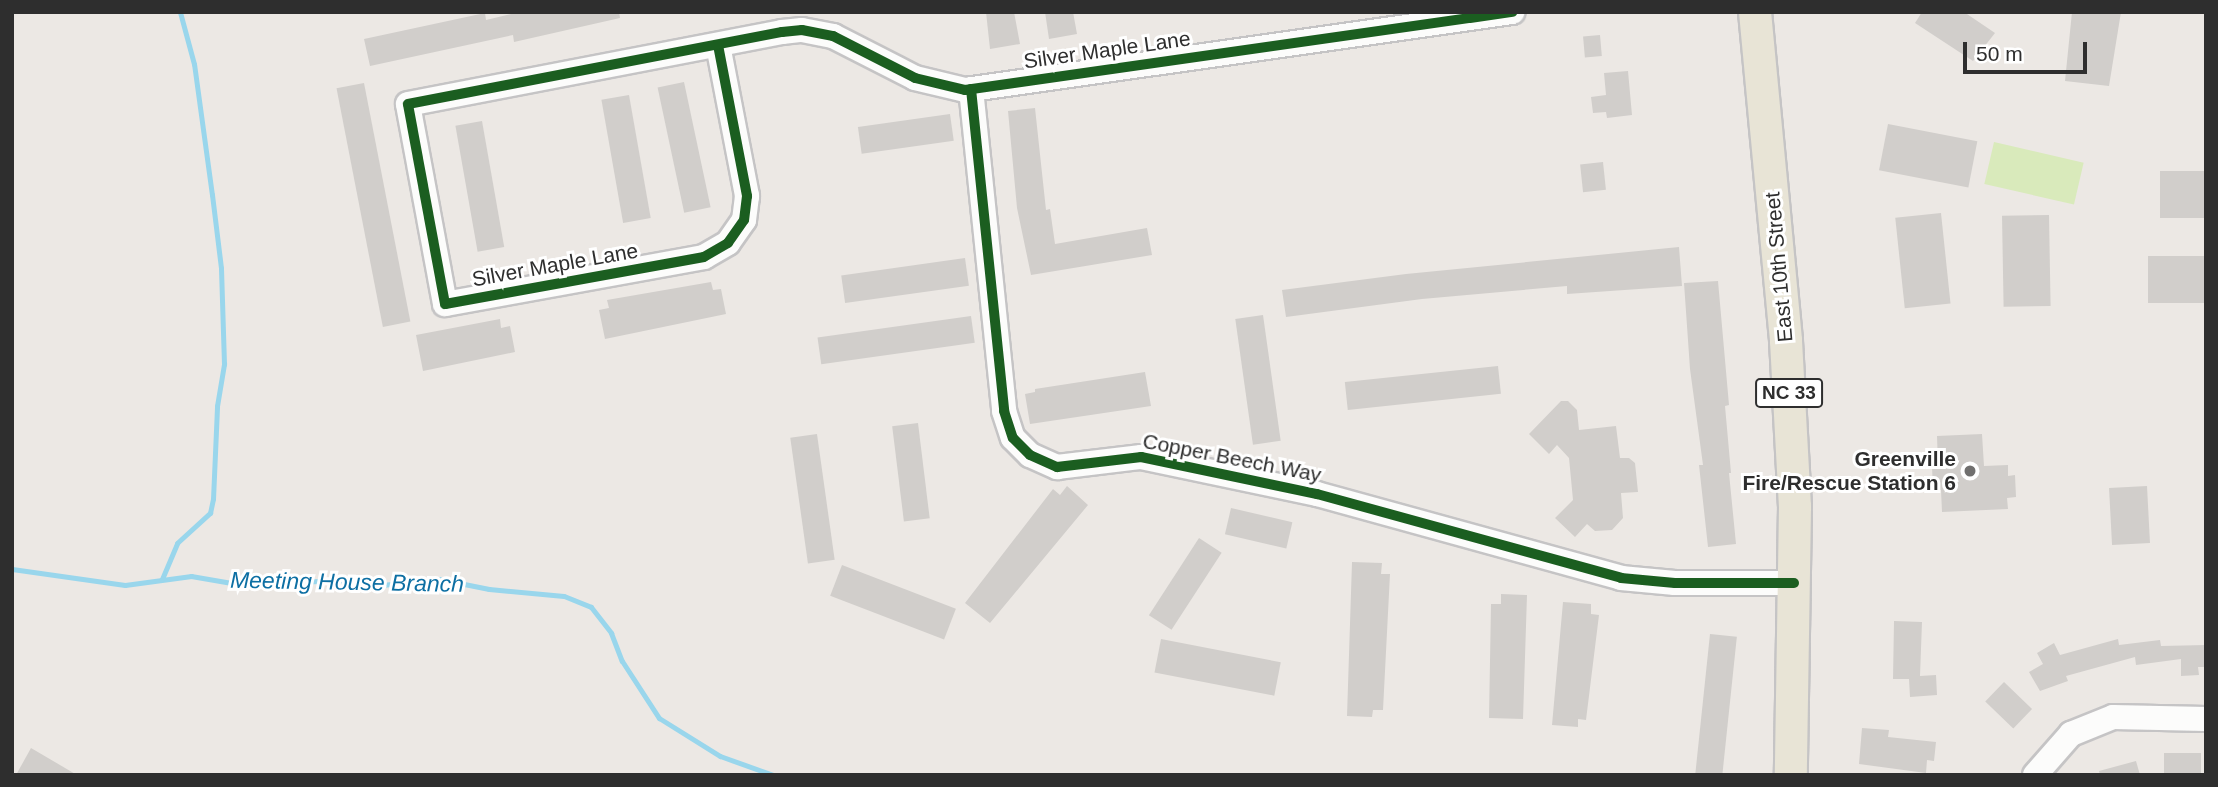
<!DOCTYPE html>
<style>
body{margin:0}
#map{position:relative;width:2218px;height:787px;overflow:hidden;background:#ece8e4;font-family:Helvetica,sans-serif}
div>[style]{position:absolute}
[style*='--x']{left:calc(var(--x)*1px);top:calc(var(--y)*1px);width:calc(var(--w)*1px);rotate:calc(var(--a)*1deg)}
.pitch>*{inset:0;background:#d9eabb;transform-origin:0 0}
.stream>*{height:5px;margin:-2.5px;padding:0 2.5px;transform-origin:2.5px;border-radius:2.5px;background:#99d6ec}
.building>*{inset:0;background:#d1cecb;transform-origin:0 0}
.roads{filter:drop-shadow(2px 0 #c5c4c5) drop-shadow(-2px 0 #c5c4c5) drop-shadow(0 2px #c5c4c5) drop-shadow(0 -2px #c5c4c5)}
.minor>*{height:24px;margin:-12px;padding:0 12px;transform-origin:12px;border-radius:12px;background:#fcfcfb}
.major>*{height:32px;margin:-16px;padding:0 16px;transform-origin:16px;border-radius:16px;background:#e8e4d6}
.cycleway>*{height:10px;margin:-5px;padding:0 5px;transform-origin:5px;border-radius:5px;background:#1b5e20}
.dots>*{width:19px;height:19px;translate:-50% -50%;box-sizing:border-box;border:4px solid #fff;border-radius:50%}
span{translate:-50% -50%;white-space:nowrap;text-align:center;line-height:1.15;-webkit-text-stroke:6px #fff;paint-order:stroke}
.shield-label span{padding:2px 5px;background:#fff;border:2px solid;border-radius:5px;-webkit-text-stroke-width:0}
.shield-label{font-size:19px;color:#2e2e2e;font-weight:700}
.street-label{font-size:21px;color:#2e2e2e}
.poi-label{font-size:21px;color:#2e2e2e;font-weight:700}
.right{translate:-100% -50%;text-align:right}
.water-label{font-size:23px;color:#0d6fa3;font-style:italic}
.frame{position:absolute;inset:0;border:14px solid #2e2e2e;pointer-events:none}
.scale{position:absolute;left:1963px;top:42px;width:124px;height:32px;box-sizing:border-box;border:4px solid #2e2e2e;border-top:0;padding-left:9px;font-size:21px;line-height:24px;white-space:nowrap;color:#2e2e2e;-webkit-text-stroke:5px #fff;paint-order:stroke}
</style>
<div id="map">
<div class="pitch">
<i style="left:1994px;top:142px;width:92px;height:43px;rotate:13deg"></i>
</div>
<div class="stream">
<i style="--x:12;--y:569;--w:114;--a:8.1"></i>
<i style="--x:125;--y:585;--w:67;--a:-7.8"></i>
<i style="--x:191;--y:576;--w:53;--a:9.8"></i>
<i style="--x:243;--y:585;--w:94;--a:-3"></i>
<i style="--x:337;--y:580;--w:45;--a:6.3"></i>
<i style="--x:382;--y:585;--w:57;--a:-6"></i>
<i style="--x:439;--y:579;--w:51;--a:11.3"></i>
<i style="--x:489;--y:589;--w:75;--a:5.3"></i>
<i style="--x:564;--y:596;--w:29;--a:22"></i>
<i style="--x:591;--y:607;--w:33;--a:52"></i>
<i style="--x:611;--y:633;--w:30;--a:69"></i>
<i style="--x:622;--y:661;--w:68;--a:57"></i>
<i style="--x:659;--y:718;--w:72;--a:31.9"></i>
<i style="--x:720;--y:756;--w:56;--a:19.7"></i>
<i style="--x:162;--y:579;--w:39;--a:-67"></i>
<i style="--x:177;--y:543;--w:45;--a:-42.3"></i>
<i style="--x:210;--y:513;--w:14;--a:-78"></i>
<i style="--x:213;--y:499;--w:93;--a:-87.5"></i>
<i style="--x:217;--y:406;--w:43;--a:-80.5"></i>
<i style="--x:224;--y:364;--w:96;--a:-91.8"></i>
<i style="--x:221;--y:268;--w:74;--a:-97"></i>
<i style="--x:212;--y:195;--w:132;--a:-97.8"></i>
<i style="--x:194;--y:64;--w:54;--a:-105.1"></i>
</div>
<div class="building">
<i style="clip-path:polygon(519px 12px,619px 12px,620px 18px,514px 42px,513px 35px,370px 66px,364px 39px,485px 13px,486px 20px)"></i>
<i style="clip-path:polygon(986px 12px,1014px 12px,1020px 44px,990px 49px)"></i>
<i style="clip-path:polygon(1045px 12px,1073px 12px,1077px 34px,1049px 39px)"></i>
<i style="clip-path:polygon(1922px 12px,1964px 12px,1995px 33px,1973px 61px,1915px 23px)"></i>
<i style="clip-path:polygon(2072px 12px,2121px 12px,2109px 86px,2065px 81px)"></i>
<i style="left:1600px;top:35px;width:21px;height:17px;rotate:85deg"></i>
<i style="clip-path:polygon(1628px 71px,1632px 115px,1607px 118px,1606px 112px,1593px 113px,1591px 97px,1606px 95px,1604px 73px)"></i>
<i style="left:684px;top:82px;width:128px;height:27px;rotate:78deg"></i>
<i style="left:364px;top:83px;width:243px;height:28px;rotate:79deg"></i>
<i style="left:629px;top:95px;width:125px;height:28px;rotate:80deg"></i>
<i style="clip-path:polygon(1035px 108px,1046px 210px,1050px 209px,1055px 244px,1147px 228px,1152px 255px,1031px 275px,1017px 208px,1008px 111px)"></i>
<i style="left:950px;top:114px;width:27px;height:93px;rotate:82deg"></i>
<i style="left:482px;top:121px;width:128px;height:27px;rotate:80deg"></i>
<i style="left:1888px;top:124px;width:91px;height:47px;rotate:11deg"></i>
<i style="left:1603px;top:162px;width:28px;height:23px;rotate:84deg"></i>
<i style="left:2206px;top:171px;width:47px;height:46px;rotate:90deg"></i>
<i style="left:1941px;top:213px;width:91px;height:46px;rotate:84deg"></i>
<i style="left:2049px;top:215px;width:91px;height:47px;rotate:89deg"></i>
<i style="clip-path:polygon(1679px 247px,1682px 286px,1567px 294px,1567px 286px,1422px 299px,1286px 317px,1282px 290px,1406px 274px)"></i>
<i style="left:2206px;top:256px;width:47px;height:58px;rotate:90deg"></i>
<i style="left:965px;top:258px;width:28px;height:125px;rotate:82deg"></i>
<i style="clip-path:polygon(1718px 281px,1729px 405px,1725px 406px,1731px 473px,1729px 473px,1736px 544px,1708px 547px,1699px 465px,1703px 465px,1690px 369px,1684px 283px)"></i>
<i style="clip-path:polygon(711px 282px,713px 290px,721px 289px,726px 314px,605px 339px,599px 310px,609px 308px,607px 300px)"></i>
<i style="left:1263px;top:315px;width:127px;height:28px;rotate:82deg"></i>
<i style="left:971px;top:316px;width:27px;height:155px;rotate:82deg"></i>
<i style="clip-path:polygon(500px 319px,501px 328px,510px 326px,515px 352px,423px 371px,416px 335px)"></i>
<i style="left:1498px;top:366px;width:28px;height:154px;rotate:84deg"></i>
<i style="clip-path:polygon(1145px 372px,1151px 406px,1030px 424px,1025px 394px,1035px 392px,1035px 389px)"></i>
<i style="clip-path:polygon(1561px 401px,1568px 401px,1577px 410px,1579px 430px,1616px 426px,1620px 458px,1629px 458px,1635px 463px,1638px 492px,1621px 493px,1623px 518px,1612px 530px,1595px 531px,1587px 524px,1575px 537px,1555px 518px,1573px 500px,1569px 458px,1557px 445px,1549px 454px,1529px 434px)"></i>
<i style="left:918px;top:423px;width:96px;height:26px;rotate:83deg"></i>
<i style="left:817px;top:434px;width:127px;height:27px;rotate:82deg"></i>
<i style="clip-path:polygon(1982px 434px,1984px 466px,2008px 465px,2008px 476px,2015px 475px,2016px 497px,2007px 498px,2008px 509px,1942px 512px,1941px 490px,1933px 490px,1932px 466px,1938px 466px,1937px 436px)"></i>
<i style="clip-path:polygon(1067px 486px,1088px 505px,990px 623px,965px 603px,1053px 489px,1060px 495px)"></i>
<i style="left:2147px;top:486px;width:57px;height:38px;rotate:87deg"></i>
<i style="left:1231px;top:508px;width:63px;height:27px;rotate:13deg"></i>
<i style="left:1199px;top:538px;width:27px;height:92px;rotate:33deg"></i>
<i style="clip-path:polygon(1352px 562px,1382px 563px,1381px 574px,1390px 574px,1383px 710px,1373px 710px,1372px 717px,1347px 716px)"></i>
<i style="left:842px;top:565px;width:122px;height:33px;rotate:21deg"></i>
<i style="clip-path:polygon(1501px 594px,1527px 595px,1523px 719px,1489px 718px,1491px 604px,1501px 604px)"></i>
<i style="clip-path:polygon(1563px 602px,1591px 604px,1591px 614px,1599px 615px,1586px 720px,1578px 719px,1578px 727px,1552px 725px)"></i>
<i style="clip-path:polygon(1894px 621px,1922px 622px,1920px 676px,1936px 675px,1937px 695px,1910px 697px,1909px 679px,1893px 679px)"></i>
<i style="left:1710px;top:634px;width:27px;height:142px;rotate:6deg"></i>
<i style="left:1161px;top:639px;width:122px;height:34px;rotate:11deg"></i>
<i style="clip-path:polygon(2118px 639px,2119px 645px,2160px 640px,2161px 646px,2206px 645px,2206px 667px,2198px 667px,2199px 675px,2181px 676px,2181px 659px,2136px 665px,2135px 657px,2066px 676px,2068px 681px,2040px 691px,2029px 672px,2043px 664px,2037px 653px,2054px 643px,2060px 655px)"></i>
<i style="left:2004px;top:682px;width:39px;height:27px;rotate:44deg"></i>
<i style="clip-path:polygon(1862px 728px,1889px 730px,1888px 737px,1936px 742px,1934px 761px,1927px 760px,1926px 773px,1859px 764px)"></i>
<i style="clip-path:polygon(31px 748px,77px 775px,16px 775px)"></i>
<i style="left:2201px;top:753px;width:22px;height:37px;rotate:90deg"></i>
<i style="clip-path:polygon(2136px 761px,2140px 775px,2100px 775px,2099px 771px)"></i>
</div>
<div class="roads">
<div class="minor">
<i style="--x:718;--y:45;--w:154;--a:79.1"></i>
<i style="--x:747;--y:196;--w:24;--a:97"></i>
<i style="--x:744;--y:220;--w:28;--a:125"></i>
<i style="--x:728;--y:243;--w:28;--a:150"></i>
<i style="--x:704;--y:257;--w:263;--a:169.7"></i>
<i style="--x:445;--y:304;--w:203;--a:-100.5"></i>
<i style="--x:408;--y:104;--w:381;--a:-10.9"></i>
<i style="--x:782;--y:32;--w:20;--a:-6"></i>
<i style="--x:802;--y:30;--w:32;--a:11"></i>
<i style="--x:833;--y:36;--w:92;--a:27.1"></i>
<i style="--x:915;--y:78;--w:51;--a:13.5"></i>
<i style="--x:965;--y:90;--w:553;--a:-8.12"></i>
<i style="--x:971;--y:89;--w:324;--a:84.1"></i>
<i style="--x:1004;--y:411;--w:28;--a:72"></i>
<i style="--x:1013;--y:438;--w:24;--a:45"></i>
<i style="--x:1030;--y:455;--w:30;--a:24"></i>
<i style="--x:1057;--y:467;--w:85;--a:-6.8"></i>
<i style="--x:1141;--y:457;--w:180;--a:11.9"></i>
<i style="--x:1317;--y:494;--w:315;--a:15.4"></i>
<i style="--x:1621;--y:578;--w:54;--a:5.3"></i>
<i style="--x:1675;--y:583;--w:119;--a:0"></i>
<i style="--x:2035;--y:775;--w:55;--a:-48.7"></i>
<i style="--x:2071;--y:734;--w:45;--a:-22"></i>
<i style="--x:2113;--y:717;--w:93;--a:1.2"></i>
</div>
<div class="major">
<i style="--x:1755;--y:12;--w:330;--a:84.6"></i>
<i style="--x:1786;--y:341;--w:166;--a:86.9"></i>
<i style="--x:1795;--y:507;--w:268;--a:90.9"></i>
</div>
</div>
<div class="cycleway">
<i style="--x:718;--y:45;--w:154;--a:79.1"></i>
<i style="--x:747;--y:196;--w:24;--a:97"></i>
<i style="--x:744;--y:220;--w:28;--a:125"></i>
<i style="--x:728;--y:243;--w:28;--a:150"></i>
<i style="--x:704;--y:257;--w:263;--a:169.7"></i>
<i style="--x:445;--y:304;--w:203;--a:-100.5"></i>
<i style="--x:408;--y:104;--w:381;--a:-10.9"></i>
<i style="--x:782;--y:32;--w:20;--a:-6"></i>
<i style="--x:802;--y:30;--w:32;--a:11"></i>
<i style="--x:833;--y:36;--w:92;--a:27.1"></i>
<i style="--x:915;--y:78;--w:51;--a:13.5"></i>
<i style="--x:965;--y:90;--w:553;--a:-8.12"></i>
<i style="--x:971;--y:89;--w:324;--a:84.1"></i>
<i style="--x:1004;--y:411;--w:28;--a:72"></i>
<i style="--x:1013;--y:438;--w:24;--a:45"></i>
<i style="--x:1030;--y:455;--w:30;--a:24"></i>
<i style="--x:1057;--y:467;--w:85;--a:-6.8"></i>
<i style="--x:1141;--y:457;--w:180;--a:11.9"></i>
<i style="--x:1317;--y:494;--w:315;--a:15.4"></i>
<i style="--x:1621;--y:578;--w:54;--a:5.3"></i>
<i style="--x:1675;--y:583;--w:119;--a:0"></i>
</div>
<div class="dots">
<i style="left:1970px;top:471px;background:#706f6e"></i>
</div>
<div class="shield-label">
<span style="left:1789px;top:393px">NC 33</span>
</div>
<div class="street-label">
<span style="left:1107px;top:50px;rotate:-8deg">Silver Maple Lane</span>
<span style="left:555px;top:265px;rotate:-10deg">Silver Maple Lane</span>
<span style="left:1779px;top:267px;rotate:-95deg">East 10th Street</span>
<span style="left:1232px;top:458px;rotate:11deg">Copper Beech Way</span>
</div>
<div class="poi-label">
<span class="right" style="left:1956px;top:471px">Greenville<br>Fire/Rescue Station 6</span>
</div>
<div class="water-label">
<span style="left:347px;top:582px;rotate:1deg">Meeting House Branch</span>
</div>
<div class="frame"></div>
<div class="scale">50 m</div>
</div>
